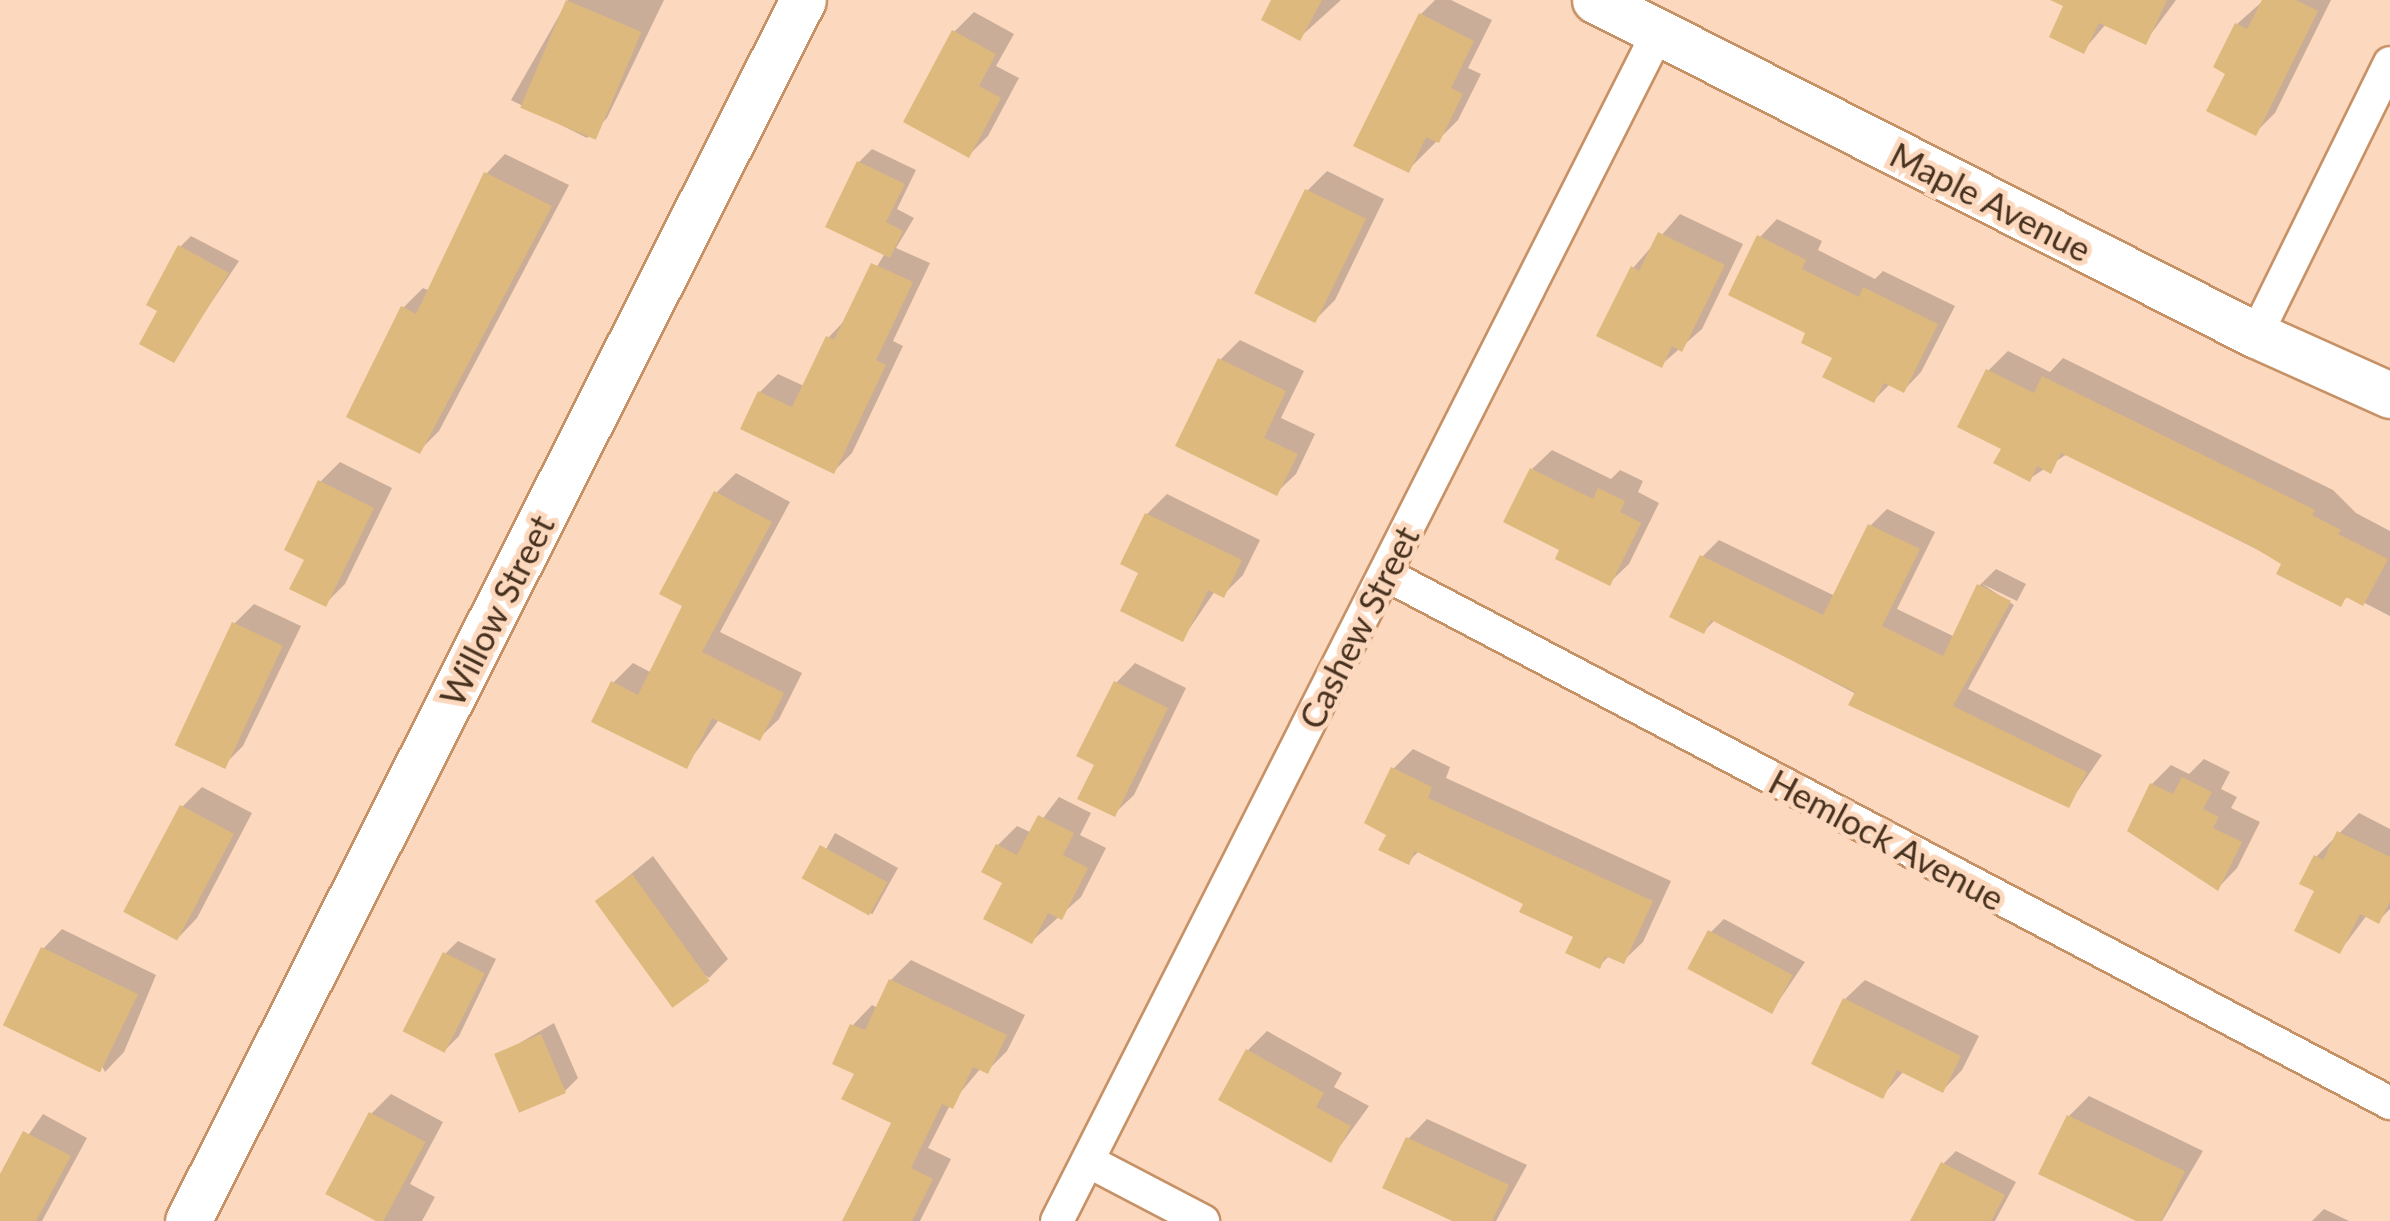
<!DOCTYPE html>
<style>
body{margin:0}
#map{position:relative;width:2390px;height:1221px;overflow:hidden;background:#fcd9be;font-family:Lato,sans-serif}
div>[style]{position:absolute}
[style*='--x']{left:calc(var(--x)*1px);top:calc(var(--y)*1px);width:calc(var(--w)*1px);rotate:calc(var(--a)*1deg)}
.shadow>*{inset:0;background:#0003;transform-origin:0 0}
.building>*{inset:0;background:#deb97d;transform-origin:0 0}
.roads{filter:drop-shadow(2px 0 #c79166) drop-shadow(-2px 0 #c79166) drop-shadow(0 2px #c79166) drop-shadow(0 -2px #c79166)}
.street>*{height:32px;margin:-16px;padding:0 16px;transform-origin:16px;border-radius:16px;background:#fff}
.secondary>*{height:45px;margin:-22.5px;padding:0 22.5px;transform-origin:22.5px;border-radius:22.5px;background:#fff}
span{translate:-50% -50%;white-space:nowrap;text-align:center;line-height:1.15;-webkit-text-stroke:10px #fcd9be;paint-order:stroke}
.street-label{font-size:35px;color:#47311f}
</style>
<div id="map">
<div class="shadow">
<i style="clip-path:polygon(568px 0,664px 0,607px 118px,587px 138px,511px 100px)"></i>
<i style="clip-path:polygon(1274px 0,1341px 0,1299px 38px)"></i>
<i style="clip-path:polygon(1435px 0,1451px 0,1492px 20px,1468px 68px,1481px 74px,1458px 120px,1408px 170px,1421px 14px)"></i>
<i style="clip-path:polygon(2069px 0,2176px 0,2145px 42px,2106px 24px,2083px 51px)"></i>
<i style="clip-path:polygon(2264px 0,2331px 0,2275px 113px,2255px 133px,2228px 72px,2237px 24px)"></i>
<i style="clip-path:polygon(974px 12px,1014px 34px,996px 66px,1019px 78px,988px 136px,969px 155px,954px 32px)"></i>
<i style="clip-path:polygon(872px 149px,916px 170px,897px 209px,914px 218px,896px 248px,930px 263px,893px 341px,903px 346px,852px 453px,834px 471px,760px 392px,778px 374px,804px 386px,828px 338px,846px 319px,885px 253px,859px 162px)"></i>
<i style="clip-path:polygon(505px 154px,569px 185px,439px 431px,419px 451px,403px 308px,423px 288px,430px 291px,486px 174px)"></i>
<i style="clip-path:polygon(1327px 171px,1384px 199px,1335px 300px,1315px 320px,1307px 191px)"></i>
<i style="clip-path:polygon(1680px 214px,1743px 244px,1702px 329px,1661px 365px,1633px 268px)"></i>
<i style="clip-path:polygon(1777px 219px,1822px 241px,1818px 250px,1875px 279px,1883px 271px,1955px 306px,1921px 372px,1904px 390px,1890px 384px,1874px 400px,1809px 332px,1760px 237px)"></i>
<i style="clip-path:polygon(191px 236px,239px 261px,173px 360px,161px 310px,180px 247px)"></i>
<i style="clip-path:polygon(1240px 340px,1304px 371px,1281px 418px,1315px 434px,1296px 474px,1276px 493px,1221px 359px)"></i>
<i style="clip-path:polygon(2008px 351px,2050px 372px,2063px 358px,2333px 490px,2356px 513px,2390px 531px,2390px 616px,2349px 595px,2340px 604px,2284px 563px,2067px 454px,2029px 479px,2004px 447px,1988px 371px)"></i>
<i style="clip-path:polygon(1552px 450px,1611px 479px,1620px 470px,1643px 481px,1638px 492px,1659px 503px,1629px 564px,1609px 583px,1562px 549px,1532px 469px)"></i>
<i style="clip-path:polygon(340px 462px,392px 488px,345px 584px,325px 604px,307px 559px,320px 482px)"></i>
<i style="clip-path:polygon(736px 473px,790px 502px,720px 632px,802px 673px,779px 719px,759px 738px,720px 718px,686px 766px,613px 683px,633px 663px,652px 673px,686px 605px,716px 493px)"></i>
<i style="clip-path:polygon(1167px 494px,1260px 540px,1243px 575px,1223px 595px,1215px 591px,1183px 638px,1142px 572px,1123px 563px,1147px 514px)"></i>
<i style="clip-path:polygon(1887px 509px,1935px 532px,1897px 609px,1955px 637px,1979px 586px,1996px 569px,2026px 584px,2017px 601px,1982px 584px,2014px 605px,1968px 689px,2102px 755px,2068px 805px,1715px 620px,1704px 631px,1702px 557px,1719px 540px,1835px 596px,1870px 526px)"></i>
<i style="clip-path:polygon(254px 604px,301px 626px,243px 746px,223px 766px,234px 624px)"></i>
<i style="clip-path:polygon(1135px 663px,1186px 688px,1134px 795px,1114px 814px,1097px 763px,1116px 683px)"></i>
<i style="clip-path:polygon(1413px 749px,1450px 767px,1446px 778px,1671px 881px,1643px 942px,1623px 961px,1610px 955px,1599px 966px,1576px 936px,1526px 902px,1420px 850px,1408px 862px,1389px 833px,1393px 769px)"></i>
<i style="clip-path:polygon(2204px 759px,2230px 772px,2221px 789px,2237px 797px,2231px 808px,2260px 822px,2237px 868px,2218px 888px,2152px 784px,2171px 765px,2189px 774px)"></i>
<i style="clip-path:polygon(202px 787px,252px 813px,197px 918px,178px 938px,182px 807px)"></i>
<i style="clip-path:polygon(1059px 797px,1091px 813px,1080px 835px,1106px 848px,1081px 897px,1032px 941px,1005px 882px,998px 845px,1017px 826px,1032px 833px)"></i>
<i style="clip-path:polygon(2359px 813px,2390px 829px,2390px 909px,2378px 921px,2367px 915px,2340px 951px,2317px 890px,2316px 857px)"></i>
<i style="left:835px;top:833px;width:72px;height:53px;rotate:29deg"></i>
<i style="clip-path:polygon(653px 856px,728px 959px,709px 978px,598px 901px)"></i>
<i style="clip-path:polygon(1724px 919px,1805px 962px,1772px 1011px,1711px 932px)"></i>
<i style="clip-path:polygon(62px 929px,156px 975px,124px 1052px,105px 1072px,43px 949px)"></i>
<i style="clip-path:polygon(458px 941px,496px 959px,459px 1036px,446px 1049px,445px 954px)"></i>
<i style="clip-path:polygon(911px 960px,1025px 1015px,1007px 1051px,987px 1071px,981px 1068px,950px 1105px,928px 1148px,951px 1159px,920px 1221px,845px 1221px,894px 1122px,857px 1073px,853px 1025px,872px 1005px,878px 1008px,891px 980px)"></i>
<i style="clip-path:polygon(1865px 980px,1979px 1036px,1962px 1070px,1943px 1090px,1904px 1071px,1882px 1096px,1845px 999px)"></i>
<i style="clip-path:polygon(554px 1023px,578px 1078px,565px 1091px,497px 1056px)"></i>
<i style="clip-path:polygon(1267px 1031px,1342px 1073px,1334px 1087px,1369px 1106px,1330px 1160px,1248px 1050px)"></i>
<i style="clip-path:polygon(391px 1094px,443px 1122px,410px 1184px,435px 1197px,422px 1221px,378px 1221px,329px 1194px,371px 1114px)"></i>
<i style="clip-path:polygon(2089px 1096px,2203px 1151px,2162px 1221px,2142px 1221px,2069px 1116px)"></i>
<i style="clip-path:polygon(43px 1114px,87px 1138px,42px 1221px,0 1221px,0 1176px)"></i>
<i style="clip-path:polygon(1427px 1119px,1527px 1165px,1496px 1221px,1458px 1221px,1408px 1139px)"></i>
<i style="clip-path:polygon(1956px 1151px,2016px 1182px,1995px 1221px,1932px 1221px,1943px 1164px)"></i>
<i style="clip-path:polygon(2324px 1209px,2349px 1221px,2312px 1221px)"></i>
</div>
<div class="building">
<i style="left:566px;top:0;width:82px;height:117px;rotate:23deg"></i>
<i style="clip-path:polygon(1271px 0,1322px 0,1300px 41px,1261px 20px)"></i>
<i style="clip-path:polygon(2050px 0,2167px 0,2146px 45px,2099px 23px,2084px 54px,2049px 37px,2063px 6px)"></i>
<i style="clip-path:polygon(2262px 0,2296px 0,2318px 11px,2256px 136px,2206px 111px,2225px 74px,2213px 67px,2235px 23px,2247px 29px)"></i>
<i style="clip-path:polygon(1419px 13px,1474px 41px,1451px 88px,1463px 94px,1439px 143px,1426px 137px,1409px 173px,1353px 146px)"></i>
<i style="clip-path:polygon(952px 30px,996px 54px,979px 86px,1001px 98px,969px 158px,903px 122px)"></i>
<i style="clip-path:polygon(857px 161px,905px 184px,886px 222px,903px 231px,890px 258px,825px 227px)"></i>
<i style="clip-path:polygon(484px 172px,552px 206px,420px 454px,346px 417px,401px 306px,416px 314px)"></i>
<i style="left:1305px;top:189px;width:68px;height:116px;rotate:26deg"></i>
<i style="clip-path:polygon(1658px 232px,1725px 265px,1682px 352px,1672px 346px,1662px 368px,1596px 336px,1631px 266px,1639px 271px)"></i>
<i style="clip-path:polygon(1757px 235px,1806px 260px,1802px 269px,1859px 297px,1863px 287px,1938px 324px,1904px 393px,1884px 383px,1874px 403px,1822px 377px,1832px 358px,1801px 343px,1805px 333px,1728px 295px)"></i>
<i style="clip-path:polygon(178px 245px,229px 273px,174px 363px,139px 344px,157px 311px,146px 305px)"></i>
<i style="clip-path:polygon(871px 263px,913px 282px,876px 360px,886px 365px,834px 474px,740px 429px,758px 391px,792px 407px,826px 336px,834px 340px)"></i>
<i style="clip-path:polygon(1218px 358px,1286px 391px,1264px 438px,1298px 454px,1277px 496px,1175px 446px)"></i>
<i style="clip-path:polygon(1986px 369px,2034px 393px,2042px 376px,2315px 510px,2312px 515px,2341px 530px,2338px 534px,2388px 559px,2363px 606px,2346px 597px,2341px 607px,2276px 574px,2281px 564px,2253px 547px,2061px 453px,2051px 474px,2037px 466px,2030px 482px,1993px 463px,2001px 449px,1957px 427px)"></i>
<i style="clip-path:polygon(1530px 468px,1593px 499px,1598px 488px,1625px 501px,1620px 512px,1641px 523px,1610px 586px,1555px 559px,1559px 550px,1503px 522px)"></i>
<i style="clip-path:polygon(318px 480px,374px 508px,326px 607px,289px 589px,304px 560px,284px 550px)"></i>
<i style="clip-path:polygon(714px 491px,772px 522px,702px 652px,784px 693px,760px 741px,712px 718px,687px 769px,591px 722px,611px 681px,638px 695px,682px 606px,659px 594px)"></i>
<i style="clip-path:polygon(1145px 513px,1242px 560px,1224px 598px,1208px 590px,1183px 642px,1120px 611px,1138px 573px,1120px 564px)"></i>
<i style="clip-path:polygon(1868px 524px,1920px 549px,1882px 626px,1943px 656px,1977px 584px,2011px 601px,1953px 706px,2087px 772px,2069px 808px,1848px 705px,1855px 692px,1711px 620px,1704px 634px,1669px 617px,1700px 555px,1823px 615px)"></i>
<i style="left:232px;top:622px;width:56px;height:136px;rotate:25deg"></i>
<i style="clip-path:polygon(1114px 681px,1168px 708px,1115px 817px,1077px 799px,1094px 765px,1076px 756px)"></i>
<i style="clip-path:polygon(1391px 767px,1432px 787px,1428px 798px,1653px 901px,1624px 964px,1605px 956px,1600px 969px,1565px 953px,1573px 937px,1519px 912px,1523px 904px,1415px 851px,1409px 865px,1378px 850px,1386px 835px,1364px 823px)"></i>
<i style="clip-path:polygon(2182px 777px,2212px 792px,2203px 809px,2219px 817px,2213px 828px,2242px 842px,2218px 891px,2127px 831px,2150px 783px,2173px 794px)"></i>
<i style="left:180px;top:805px;width:61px;height:121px;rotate:28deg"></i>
<i style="clip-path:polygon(1038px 815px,1074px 833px,1063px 855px,1088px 868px,1062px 920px,1048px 913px,1032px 944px,983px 919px,1002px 883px,981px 872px,996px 844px,1017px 855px)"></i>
<i style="clip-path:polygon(2337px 831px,2390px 857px,2390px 901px,2379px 924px,2360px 914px,2340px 954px,2294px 931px,2314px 891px,2299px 884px,2314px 855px,2323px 860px)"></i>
<i style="left:820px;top:845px;width:77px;height:38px;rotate:29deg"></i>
<i style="left:632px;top:874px;width:132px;height:46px;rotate:54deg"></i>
<i style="left:1708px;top:930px;width:96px;height:44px;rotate:28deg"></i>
<i style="left:41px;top:947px;width:108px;height:87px;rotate:26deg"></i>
<i style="left:443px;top:952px;width:47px;height:89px;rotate:27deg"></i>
<i style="clip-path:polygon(889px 979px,1007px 1035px,988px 1074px,973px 1067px,953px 1109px,942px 1104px,911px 1168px,933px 1179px,912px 1221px,842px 1221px,891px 1123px,841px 1099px,854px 1074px,832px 1064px,850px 1024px,865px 1030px)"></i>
<i style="clip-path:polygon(1843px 998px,1961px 1056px,1943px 1093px,1897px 1070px,1883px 1099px,1811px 1064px)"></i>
<i style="left:541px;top:1034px;width:64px;height:51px;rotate:67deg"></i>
<i style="clip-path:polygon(1246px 1049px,1324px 1093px,1316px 1107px,1351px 1126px,1331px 1163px,1218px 1100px)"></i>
<i style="left:369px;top:1112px;width:64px;height:93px;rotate:28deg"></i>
<i style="clip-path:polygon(2067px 1115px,2185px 1171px,2161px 1221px,2136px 1221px,2038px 1174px)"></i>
<i style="clip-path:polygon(23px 1131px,71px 1156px,36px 1221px,0 1221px,0 1174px)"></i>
<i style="clip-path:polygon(1406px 1137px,1509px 1185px,1492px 1221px,1452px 1221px,1382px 1188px)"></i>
<i style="clip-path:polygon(1941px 1162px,2005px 1195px,1991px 1221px,1910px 1221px)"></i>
</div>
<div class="roads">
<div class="street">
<i style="--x:2256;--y:335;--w:303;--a:-63.8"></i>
<i style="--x:1385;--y:574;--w:1136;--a:27.76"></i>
<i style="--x:1088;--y:1161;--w:130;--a:27.6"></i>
<i style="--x:1057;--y:1221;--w:1331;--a:-63.17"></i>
</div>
<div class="secondary">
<i style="--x:1595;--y:0;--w:741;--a:26.88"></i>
<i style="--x:2256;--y:335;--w:147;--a:24.1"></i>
<i style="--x:188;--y:1221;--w:1367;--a:-63.27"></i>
</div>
</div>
<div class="street-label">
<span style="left:1991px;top:201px;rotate:27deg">Maple Avenue</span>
<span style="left:496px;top:610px;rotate:-63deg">Willow Street</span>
<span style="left:1358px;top:627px;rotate:-63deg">Cashew Street</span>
<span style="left:1887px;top:839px;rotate:28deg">Hemlock Avenue</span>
</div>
</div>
